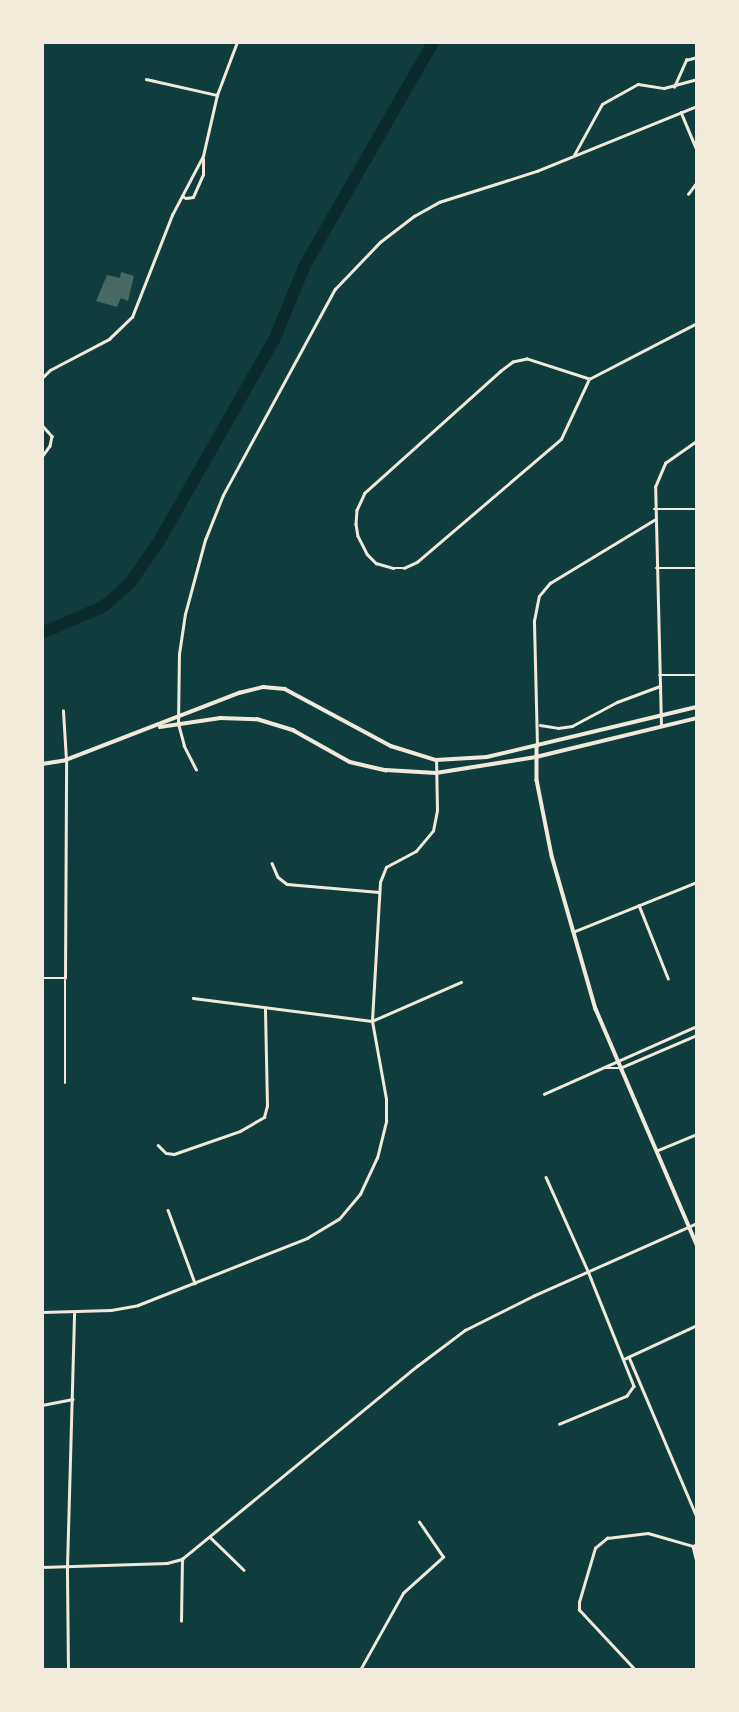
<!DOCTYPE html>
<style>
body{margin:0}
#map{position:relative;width:739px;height:1712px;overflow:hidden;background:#0f3d3e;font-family:Bitter,serif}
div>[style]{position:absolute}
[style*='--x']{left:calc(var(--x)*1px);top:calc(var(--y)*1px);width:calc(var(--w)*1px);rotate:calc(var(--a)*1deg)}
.river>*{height:12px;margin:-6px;padding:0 6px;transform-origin:6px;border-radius:6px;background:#0a2a2b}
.building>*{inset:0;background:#486865}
.service>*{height:2px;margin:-1px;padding:0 1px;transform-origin:1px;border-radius:1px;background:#f1e9da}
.minor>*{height:2.5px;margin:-1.25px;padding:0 1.25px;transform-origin:1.25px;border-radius:1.25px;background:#f1e9da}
.tertiary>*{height:3.5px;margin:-1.75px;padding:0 1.75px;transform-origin:1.75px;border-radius:1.75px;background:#f1e9da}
span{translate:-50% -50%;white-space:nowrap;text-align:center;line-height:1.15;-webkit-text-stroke:7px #f1e9da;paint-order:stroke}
.frame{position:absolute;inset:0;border:44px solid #f1e9da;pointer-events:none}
</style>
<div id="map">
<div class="river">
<i style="--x:42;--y:633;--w:68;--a:-23.5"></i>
<i style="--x:104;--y:606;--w:35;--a:-41"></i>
<i style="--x:130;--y:583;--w:49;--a:-55"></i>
<i style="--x:158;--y:543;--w:234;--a:-60.3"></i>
<i style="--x:274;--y:340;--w:81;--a:-67.5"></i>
<i style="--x:305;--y:265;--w:257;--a:-60.1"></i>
</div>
<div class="building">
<i style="clip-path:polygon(121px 272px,134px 276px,128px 301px,121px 298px,117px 307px,96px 301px,107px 275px,120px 278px)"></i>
</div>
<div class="service">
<i style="--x:65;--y:980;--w:103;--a:90"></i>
</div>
<div class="minor">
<i style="--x:146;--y:79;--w:73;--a:12.7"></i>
<i style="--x:674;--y:87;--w:30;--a:-66"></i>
<i style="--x:686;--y:60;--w:11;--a:-15"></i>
<i style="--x:681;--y:112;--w:41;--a:67.2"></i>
<i style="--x:574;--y:155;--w:58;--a:-61.2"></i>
<i style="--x:602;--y:104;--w:41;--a:-29.1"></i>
<i style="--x:638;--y:84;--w:26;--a:9"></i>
<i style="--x:664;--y:88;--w:34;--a:-15"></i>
<i style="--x:688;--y:194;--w:15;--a:-53"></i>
<i style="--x:182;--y:196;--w:4;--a:27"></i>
<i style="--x:186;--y:198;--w:7;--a:-8"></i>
<i style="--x:193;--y:197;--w:24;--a:-66"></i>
<i style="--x:203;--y:175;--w:16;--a:-90"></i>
<i style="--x:42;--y:378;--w:11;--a:-45"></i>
<i style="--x:50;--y:370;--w:67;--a:-27.7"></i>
<i style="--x:109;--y:339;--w:32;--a:-44"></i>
<i style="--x:132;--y:317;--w:110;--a:-68.6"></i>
<i style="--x:172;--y:215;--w:67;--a:-62.3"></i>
<i style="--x:203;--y:156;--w:63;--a:-77.1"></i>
<i style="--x:217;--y:95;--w:57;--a:-69.3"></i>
<i style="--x:589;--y:379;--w:65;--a:-162.1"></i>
<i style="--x:527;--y:359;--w:14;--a:168"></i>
<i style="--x:513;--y:362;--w:15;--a:143"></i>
<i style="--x:501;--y:371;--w:183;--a:138.1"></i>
<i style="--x:365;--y:493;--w:19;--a:115"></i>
<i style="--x:357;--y:510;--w:14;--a:94"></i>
<i style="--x:356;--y:524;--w:12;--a:81"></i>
<i style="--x:358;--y:536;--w:20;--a:63"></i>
<i style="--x:367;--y:554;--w:13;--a:45"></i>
<i style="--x:376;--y:563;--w:18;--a:16"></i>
<i style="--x:393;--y:568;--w:11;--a:0"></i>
<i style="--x:404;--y:568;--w:14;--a:-25"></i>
<i style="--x:417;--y:562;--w:189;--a:-40.5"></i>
<i style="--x:561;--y:439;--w:66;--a:-65"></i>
<i style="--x:589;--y:379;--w:122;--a:-27.4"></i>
<i style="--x:42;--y:425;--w:15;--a:48"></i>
<i style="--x:52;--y:436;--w:10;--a:101"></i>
<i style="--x:50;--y:446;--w:14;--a:126"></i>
<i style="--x:654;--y:509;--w:43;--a:0"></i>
<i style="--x:656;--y:568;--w:41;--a:0"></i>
<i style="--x:659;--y:675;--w:38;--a:0"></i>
<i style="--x:540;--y:725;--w:18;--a:9"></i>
<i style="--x:558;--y:728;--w:14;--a:-8"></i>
<i style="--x:572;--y:726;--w:51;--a:-28.1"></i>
<i style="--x:617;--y:702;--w:46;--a:-20.4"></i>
<i style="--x:661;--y:726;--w:239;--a:-91.4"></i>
<i style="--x:655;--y:487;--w:26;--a:-67"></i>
<i style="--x:665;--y:463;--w:39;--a:-35"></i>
<i style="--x:537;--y:746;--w:125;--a:-91.4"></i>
<i style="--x:534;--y:621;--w:25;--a:-79"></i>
<i style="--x:539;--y:596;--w:17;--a:-50"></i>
<i style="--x:550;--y:583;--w:122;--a:-31.2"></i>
<i style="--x:196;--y:770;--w:27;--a:-117"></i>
<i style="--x:184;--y:746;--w:23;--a:-105"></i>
<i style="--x:178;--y:724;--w:70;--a:-89.2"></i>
<i style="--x:179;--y:654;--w:40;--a:-81.5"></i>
<i style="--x:185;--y:614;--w:77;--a:-74.9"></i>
<i style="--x:205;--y:540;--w:48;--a:-68.2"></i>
<i style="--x:223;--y:495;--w:234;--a:-61.5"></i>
<i style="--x:335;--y:289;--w:65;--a:-46.2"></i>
<i style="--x:380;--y:242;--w:43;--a:-37.4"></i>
<i style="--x:414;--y:216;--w:29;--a:-29"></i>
<i style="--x:439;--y:202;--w:103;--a:-17.6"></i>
<i style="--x:537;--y:171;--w:173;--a:-22.1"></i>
<i style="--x:272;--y:863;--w:15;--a:67"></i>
<i style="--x:278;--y:877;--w:11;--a:38"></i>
<i style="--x:287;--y:884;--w:92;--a:5"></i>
<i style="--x:639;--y:905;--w:79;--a:68.3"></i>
<i style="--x:573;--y:932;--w:134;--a:-22"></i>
<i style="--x:42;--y:978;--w:23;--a:0"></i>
<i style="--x:65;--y:978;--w:218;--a:-89.7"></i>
<i style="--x:66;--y:760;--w:49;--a:-93.5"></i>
<i style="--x:193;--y:998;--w:180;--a:7.3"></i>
<i style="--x:372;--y:1021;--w:97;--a:-23.7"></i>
<i style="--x:605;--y:1068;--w:15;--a:0"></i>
<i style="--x:620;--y:1068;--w:84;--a:-23.2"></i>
<i style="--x:544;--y:1094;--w:167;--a:-24"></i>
<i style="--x:158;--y:1145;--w:11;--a:45"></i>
<i style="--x:166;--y:1153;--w:8;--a:7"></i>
<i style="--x:174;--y:1154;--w:70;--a:-19.2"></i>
<i style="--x:240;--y:1131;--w:28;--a:-30"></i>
<i style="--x:264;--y:1117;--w:11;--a:-75"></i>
<i style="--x:267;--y:1106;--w:98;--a:-91.2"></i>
<i style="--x:656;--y:1151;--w:44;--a:-22.5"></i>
<i style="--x:546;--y:1177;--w:103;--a:65.9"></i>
<i style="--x:588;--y:1271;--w:124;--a:68.2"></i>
<i style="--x:634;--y:1386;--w:12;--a:125"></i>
<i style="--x:627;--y:1396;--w:73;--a:157.3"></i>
<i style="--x:168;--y:1210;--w:78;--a:69.7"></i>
<i style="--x:42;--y:1312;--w:69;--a:-1.7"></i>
<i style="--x:111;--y:1310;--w:27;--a:-10"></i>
<i style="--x:138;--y:1305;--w:182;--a:-21.6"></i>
<i style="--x:307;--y:1238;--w:37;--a:-31"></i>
<i style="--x:339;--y:1219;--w:33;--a:-50"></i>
<i style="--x:360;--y:1194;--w:40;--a:-65"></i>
<i style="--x:377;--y:1158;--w:38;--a:-76"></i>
<i style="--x:386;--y:1121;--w:22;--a:-90"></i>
<i style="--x:386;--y:1099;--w:79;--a:-100.2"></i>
<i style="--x:372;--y:1021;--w:139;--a:-86.7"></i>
<i style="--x:380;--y:882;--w:16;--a:-68"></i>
<i style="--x:386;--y:867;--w:34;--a:-28"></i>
<i style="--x:416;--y:851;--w:26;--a:-50"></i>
<i style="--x:433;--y:831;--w:21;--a:-79"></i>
<i style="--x:437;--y:810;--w:50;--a:-91.1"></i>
<i style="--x:629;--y:1357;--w:174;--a:67"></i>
<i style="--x:624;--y:1359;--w:81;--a:-25"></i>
<i style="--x:42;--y:1405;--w:31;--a:-11"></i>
<i style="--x:210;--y:1537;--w:47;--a:44.1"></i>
<i style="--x:693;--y:1546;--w:16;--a:76"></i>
<i style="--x:42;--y:1567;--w:125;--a:-1.8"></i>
<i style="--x:167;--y:1563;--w:16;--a:-15"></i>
<i style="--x:182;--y:1559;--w:304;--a:-39.4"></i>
<i style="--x:417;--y:1366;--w:60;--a:-36.9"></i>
<i style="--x:465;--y:1330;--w:76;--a:-26.6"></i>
<i style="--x:533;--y:1296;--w:180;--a:-24"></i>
<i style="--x:181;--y:1621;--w:62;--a:-89.1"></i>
<i style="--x:68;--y:1670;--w:103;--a:-90.6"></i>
<i style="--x:67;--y:1567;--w:255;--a:-88.4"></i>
<i style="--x:360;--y:1670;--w:88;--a:-60.8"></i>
<i style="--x:403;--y:1593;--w:54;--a:-42"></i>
<i style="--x:443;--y:1557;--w:42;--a:-124.4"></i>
<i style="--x:635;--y:1670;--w:82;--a:-133"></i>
<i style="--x:579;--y:1610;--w:8;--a:-90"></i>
<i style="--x:579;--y:1602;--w:56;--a:-73.5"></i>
<i style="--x:595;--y:1548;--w:16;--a:-40"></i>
<i style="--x:607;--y:1538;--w:41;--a:-7"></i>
<i style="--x:648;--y:1533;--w:47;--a:16.1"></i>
<i style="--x:693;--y:1546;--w:4;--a:-27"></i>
</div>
<div class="tertiary">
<i style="--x:160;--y:727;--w:61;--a:-8.5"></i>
<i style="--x:220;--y:718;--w:37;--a:2"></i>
<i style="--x:257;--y:719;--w:38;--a:17"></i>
<i style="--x:293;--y:730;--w:65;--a:29.3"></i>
<i style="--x:350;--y:762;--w:37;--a:13"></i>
<i style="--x:386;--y:770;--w:50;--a:3.4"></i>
<i style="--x:436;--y:773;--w:101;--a:-9.1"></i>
<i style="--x:536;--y:757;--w:166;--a:-13.6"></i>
<i style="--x:537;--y:746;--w:34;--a:90"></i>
<i style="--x:537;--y:780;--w:77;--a:78.8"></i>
<i style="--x:552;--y:856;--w:159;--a:74"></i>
<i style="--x:596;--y:1009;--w:257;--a:66.8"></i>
<i style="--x:42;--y:764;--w:24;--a:-9"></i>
<i style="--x:66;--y:760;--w:186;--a:-21.2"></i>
<i style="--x:239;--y:693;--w:25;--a:-14"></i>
<i style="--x:263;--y:687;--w:22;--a:5"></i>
<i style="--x:285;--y:689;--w:120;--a:28.3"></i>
<i style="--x:391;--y:746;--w:47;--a:17.3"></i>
<i style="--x:436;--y:760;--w:51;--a:-3.4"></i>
<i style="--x:487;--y:757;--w:216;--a:-13.4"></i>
</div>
<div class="frame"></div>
</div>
